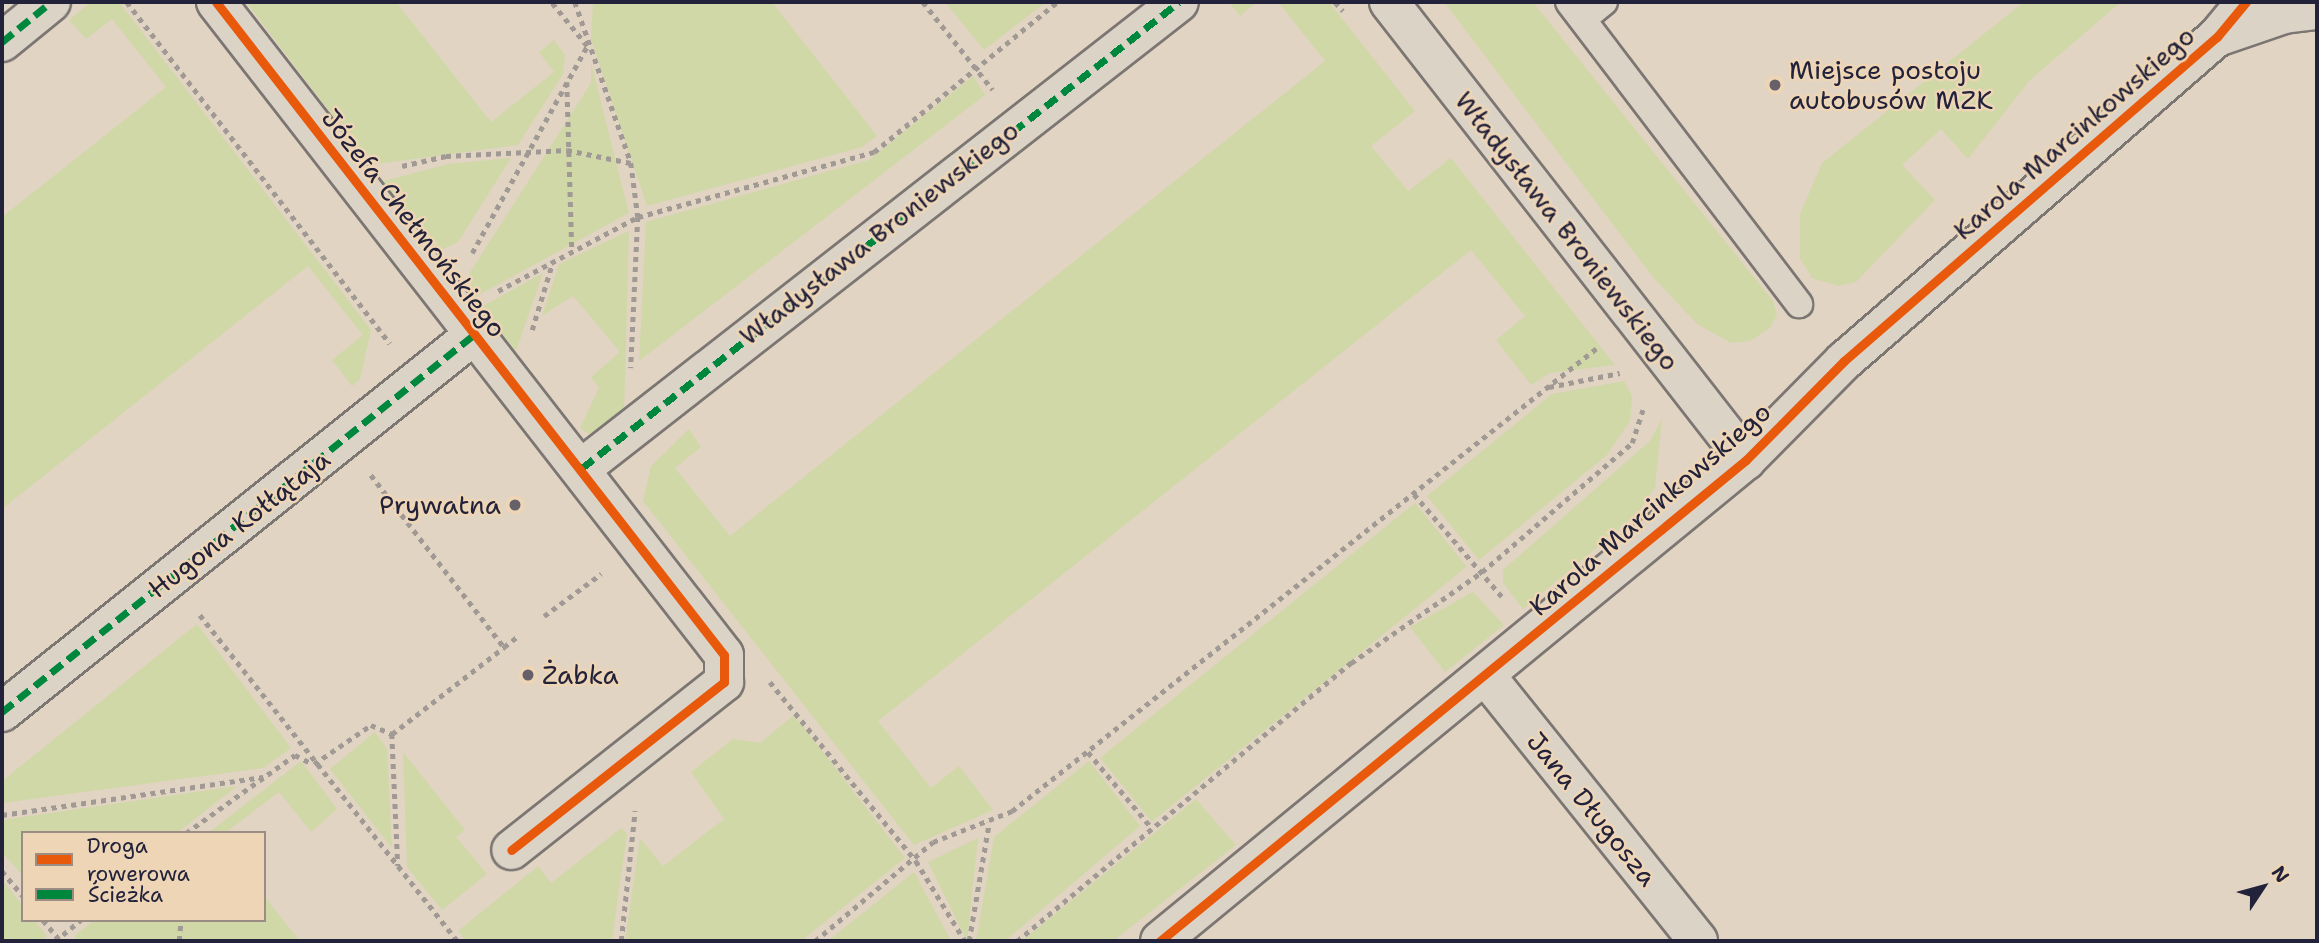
<!DOCTYPE html>
<meta charset="utf-8">
<style>
body{margin:0}
#map{position:relative;width:2319px;height:943px;overflow:hidden;background:#e1d4c2;font-family:"Shantell Sans",sans-serif}
div>[style]{position:absolute}
[style*='--x']{left:calc(var(--x)*1px);top:calc(var(--y)*1px);width:calc(var(--w)*1px);rotate:calc(var(--a)*1deg)}
.green>*{inset:0;background:#d0d8a8;transform-origin:0 0}
.path>*{height:4.5px;margin-top:-2.25px;transform-origin:0;background:repeating-linear-gradient(90deg,#a09994 0 5px,transparent 0 10px)}
.roads{filter:drop-shadow(2px 0 #7c7673) drop-shadow(-2px 0 #7c7673) drop-shadow(0 2px #7c7673) drop-shadow(0 -2px #7c7673)}
.service>*{height:26px;margin:-13px;padding:0 13px;transform-origin:13px;border-radius:13px;background:#dcd3c7}
.minor>*{height:38px;margin:-19px;padding:0 19px;transform-origin:19px;border-radius:19px;background:#dcd3c7}
.quiet>*{height:7px;margin-top:-3.5px;transform-origin:0;background:repeating-linear-gradient(90deg,#00873e 0 14px,transparent 0 21px)}
.cycleway>*{height:9px;margin:-4.5px;padding:0 4.5px;transform-origin:4.5px;border-radius:4.5px;background:#e8590c}
.dots>*{width:19px;height:19px;translate:-50% -50%;box-sizing:border-box;border:4px solid #eed5b5;border-radius:50%}
span{translate:-50% -50%;white-space:nowrap;text-align:center;line-height:1.15;-webkit-text-stroke:5px #eed5b5;paint-order:stroke}
.poi-label{font-size:26px;color:#22223b}
.left{translate:0 -50%;text-align:left}
.right{translate:-100% -50%;text-align:right}
.street-label{font-size:26px;color:#22223b}
.frame{position:absolute;inset:0;border:4px solid #22223b;pointer-events:none}
.legend{position:absolute;left:21px;top:831px;width:245px;height:91px;box-sizing:border-box;background:#eed5b5;border:2px solid #9c8d84;margin:0;padding:9px 12px;list-style:none;font-size:21px;color:#22223b}
.legend li{display:flex;align-items:center;gap:14px;height:35px}
.legend b{width:35px;border:2px solid #9c8d84}
.north{position:absolute;left:2228px;top:852px;width:70px;height:70px;-webkit-text-stroke:5px #eed5b5;paint-order:stroke;rotate:54deg;font-size:19px;font-weight:700;line-height:28px;text-align:center;color:#22223b}
.north::after{content:'';display:block;margin:auto;width:24px;height:32px;background:#22223b;clip-path:polygon(50% 0,100% 100%,50% 72%,0 100%)}
</style>
<div id="map">
<div class="green">
<i style="clip-path:polygon(91px 2px,119px 2px,371px 330px,360px 379px,352px 386px,332px 360px,363px 335px,308px 266px,2px 509px,2px 217px,166px 87px,112px 19px,86px 39px,69px 20px)"></i>
<i style="clip-path:polygon(246px 2px,396px 2px,491px 122px,554px 72px,539px 52px,554px 40px,565px 55px,563px 74px,518px 145px,370px 165px)"></i>
<i style="clip-path:polygon(593px 2px,772px 2px,877px 136px,862px 147px,647px 206px,591px 39px)"></i>
<i style="clip-path:polygon(945px 2px,1046px 2px,984px 50px)"></i>
<i style="clip-path:polygon(1229px 2px,1257px 2px,1240px 16px)"></i>
<i style="clip-path:polygon(1278px 2px,1329px 2px,1415px 111px,1371px 146px,1408px 191px,1451px 158px,1615px 365px,1550px 373px,1531px 385px,1496px 340px,1525px 316px,1471px 250px,878px 721px,931px 788px,959px 766px,993px 810px,914px 845px,643px 501px,651px 466px,689px 429px,701px 447px,675px 468px,730px 536px,1325px 61px)"></i>
<i style="clip-path:polygon(1444px 2px,1533px 2px,1773px 301px,1777px 315px,1770px 328px,1750px 341px,1731px 343px,1697px 324px,1652px 276px)"></i>
<i style="clip-path:polygon(2024px 2px,2121px 2px,2030px 80px,1968px 159px,1941px 129px,1902px 165px,1935px 200px,1856px 282px,1838px 286px,1812px 278px,1800px 258px,1800px 214px,1822px 163px)"></i>
<i style="clip-path:polygon(591px 63px,629px 213px,473px 298px,469px 274px,591px 83px)"></i>
<i style="clip-path:polygon(973px 76px,985px 95px,639px 361px,646px 222px,869px 160px)"></i>
<i style="clip-path:polygon(511px 158px,458px 242px,435px 253px,380px 182px,448px 164px)"></i>
<i style="clip-path:polygon(629px 231px,624px 415px,589px 434px,580px 428px,599px 388px,591px 377px,620px 352px,573px 296px,542px 316px,559px 264px)"></i>
<i style="clip-path:polygon(543px 273px,516px 351px,481px 307px)"></i>
<i style="clip-path:polygon(1624px 381px,1632px 396px,1630px 421px,1607px 455px,1479px 560px,1427px 496px,1552px 394px)"></i>
<i style="clip-path:polygon(1662px 419px,1655px 487px,1638px 513px,1523px 609px,1503px 583px,1503px 570px,1650px 441px)"></i>
<i style="left:1415px;top:503px;width:82px;height:405px;rotate:51deg"></i>
<i style="clip-path:polygon(1473px 592px,1504px 625px,1445px 672px,1410px 627px)"></i>
<i style="clip-path:polygon(197px 624px,291px 748px,263px 768px,2px 803px,2px 781px)"></i>
<i style="clip-path:polygon(794px 715px,905px 858px,801px 941px,625px 941px,640px 838px,663px 866px,724px 819px,691px 772px,733px 739px,760px 743px)"></i>
<i style="clip-path:polygon(375px 732px,387px 749px,392px 848px,330px 769px)"></i>
<i style="clip-path:polygon(403px 752px,465px 830px,456px 837px,487px 874px,442px 910px,407px 867px)"></i>
<i style="clip-path:polygon(301px 761px,337px 809px,311px 832px,279px 792px,225px 833px,208px 833px)"></i>
<i style="clip-path:polygon(1089px 761px,1140px 826px,1005px 941px,976px 941px,994px 837px)"></i>
<i style="clip-path:polygon(237px 786px,177px 833px,23px 833px,23px 876px,2px 852px,2px 820px)"></i>
<i style="clip-path:polygon(1196px 799px,1236px 845px,1113px 941px,1022px 941px)"></i>
<i style="clip-path:polygon(621px 828px,627px 834px,612px 941px,466px 941px,458px 931px,538px 866px,551px 883px)"></i>
<i style="clip-path:polygon(978px 838px,967px 941px,928px 862px)"></i>
<i style="clip-path:polygon(914px 872px,951px 941px,828px 941px)"></i>
<i style="clip-path:polygon(2px 880px,23px 906px,23px 920px,34px 920px,47px 936px,41px 941px,2px 941px)"></i>
<i style="clip-path:polygon(264px 896px,300px 941px,78px 941px,74px 936px,95px 920px,264px 920px)"></i>
</div>
<div class="path">
<i style="--x:127;--y:2;--w:431;--a:52.4"></i>
<i style="--x:575;--y:2;--w:170;--a:70.8"></i>
<i style="--x:631;--y:163;--w:54;--a:82.6"></i>
<i style="--x:638;--y:217;--w:151;--a:92.7"></i>
<i style="--x:923;--y:2;--w:112;--a:51.5"></i>
<i style="--x:1335;--y:2;--w:12;--a:48"></i>
<i style="--x:567;--y:82;--w:168;--a:88.3"></i>
<i style="--x:402;--y:166;--w:45;--a:-12.8"></i>
<i style="--x:446;--y:156;--w:121;--a:-2.8"></i>
<i style="--x:567;--y:150;--w:65;--a:11.5"></i>
<i style="--x:472;--y:253;--w:237;--a:-60.9"></i>
<i style="--x:587;--y:46;--w:57;--a:-129.3"></i>
<i style="--x:498;--y:291;--w:158;--a:-27.9"></i>
<i style="--x:638;--y:217;--w:245;--a:-15.4"></i>
<i style="--x:874;--y:152;--w:237;--a:-39.3"></i>
<i style="--x:532;--y:330;--w:72;--a:-73.1"></i>
<i style="--x:1549;--y:387;--w:72;--a:-11.2"></i>
<i style="--x:371;--y:475;--w:217;--a:52.3"></i>
<i style="--x:504;--y:647;--w:16;--a:-38"></i>
<i style="--x:1414;--y:494;--w:138;--a:49.4"></i>
<i style="--x:200;--y:615;--w:415;--a:51.7"></i>
<i style="--x:544;--y:616;--w:71;--a:-36.4"></i>
<i style="--x:770;--y:682;--w:231;--a:50.8"></i>
<i style="--x:916;--y:861;--w:94;--a:58.5"></i>
<i style="--x:392;--y:734;--w:132;--a:87.4"></i>
<i style="--x:1088;--y:752;--w:97;--a:50"></i>
<i style="--x:314;--y:764;--w:69;--a:-34.4"></i>
<i style="--x:371;--y:725;--w:23;--a:23"></i>
<i style="--x:392;--y:734;--w:142;--a:-37.8"></i>
<i style="--x:2;--y:815;--w:264;--a:-8.3"></i>
<i style="--x:186;--y:833;--w:134;--a:-35.6"></i>
<i style="--x:295;--y:755;--w:20;--a:27"></i>
<i style="--x:2;--y:871;--w:33;--a:50"></i>
<i style="--x:43;--y:920;--w:25;--a:50"></i>
<i style="--x:55;--y:941;--w:33;--a:-39"></i>
<i style="--x:179;--y:941;--w:21;--a:-85"></i>
<i style="--x:621;--y:941;--w:131;--a:-83.9"></i>
<i style="--x:815;--y:941;--w:154;--a:-40"></i>
<i style="--x:933;--y:842;--w:85;--a:-21.4"></i>
<i style="--x:1012;--y:811;--w:747;--a:-38.37"></i>
<i style="--x:969;--y:941;--w:120;--a:-80.4"></i>
<i style="--x:1017;--y:941;--w:435;--a:-39.8"></i>
<i style="--x:1351;--y:663;--w:160;--a:-34.8"></i>
<i style="--x:1482;--y:572;--w:198;--a:-40.7"></i>
<i style="--x:1632;--y:443;--w:39;--a:-72"></i>
</div>
<div class="roads">
<div class="service">
<i style="--x:1569;--y:2;--w:380;--a:52.7"></i>
<i style="--x:1583;--y:19;--w:27;--a:-39"></i>
</div>
<div class="minor">
<i style="--x:216;--y:2;--w:827;--a:52.12"></i>
<i style="--x:724;--y:655;--w:27;--a:90"></i>
<i style="--x:724;--y:682;--w:271;--a:141.7"></i>
<i style="--x:1389;--y:2;--w:581;--a:52.06"></i>
<i style="--x:2217;--y:37;--w:71;--a:-18.9"></i>
<i style="--x:2284;--y:14;--w:33;--a:-7"></i>
<i style="--x:2;--y:42;--w:63;--a:-39.2"></i>
<i style="--x:582;--y:468;--w:757;--a:-37.97"></i>
<i style="--x:1486;--y:676;--w:339;--a:51.3"></i>
<i style="--x:2;--y:712;--w:605;--a:-38.63"></i>
<i style="--x:1160;--y:941;--w:758;--a:-39.38"></i>
<i style="--x:1746;--y:460;--w:139;--a:-45.3"></i>
<i style="--x:1844;--y:361;--w:494;--a:-41"></i>
<i style="--x:2217;--y:37;--w:45;--a:-50.4"></i>
</div>
</div>
<div class="quiet">
<i style="--x:2;--y:42;--w:63;--a:-39.2"></i>
<i style="--x:582;--y:468;--w:757;--a:-37.97"></i>
<i style="--x:2;--y:712;--w:605;--a:-38.63"></i>
</div>
<div class="cycleway">
<i style="--x:216;--y:2;--w:827;--a:52.12"></i>
<i style="--x:724;--y:655;--w:27;--a:90"></i>
<i style="--x:724;--y:682;--w:271;--a:141.7"></i>
<i style="--x:1160;--y:941;--w:758;--a:-39.38"></i>
<i style="--x:1746;--y:460;--w:139;--a:-45.3"></i>
<i style="--x:1844;--y:361;--w:494;--a:-41"></i>
<i style="--x:2217;--y:37;--w:45;--a:-50.4"></i>
</div>
<div class="dots">
<i style="left:1775px;top:85px;background:#65606a"></i>
<i style="left:515px;top:505px;background:#65606a"></i>
<i style="left:528px;top:675px;background:#65606a"></i>
</div>
<div class="poi-label">
<span class="left" style="left:1789px;top:85px">Miejsce postoju<br>autobusów MZK</span>
<span class="right" style="left:501px;top:505px">Prywatna</span>
<span class="left" style="left:542px;top:675px">Żabka</span>
</div>
<div class="street-label">
<span style="left:2074px;top:133px;rotate:-41deg">Karola Marcinkowskiego</span>
<span style="left:414px;top:223px;rotate:52deg">Józefa Chełmońskiego</span>
<span style="left:1567px;top:231px;rotate:52deg">Władysława Broniewskiego</span>
<span style="left:879px;top:233px;rotate:-38deg">Władysława Broniewskiego</span>
<span style="left:1650px;top:509px;rotate:-41deg">Karola Marcinkowskiego</span>
<span style="left:239px;top:524px;rotate:-38deg">Hugona Kołłątaja</span>
<span style="left:1592px;top:809px;rotate:51deg">Jana Długosza</span>
</div>
<div class="frame"></div>
<ul class="legend">
<li><b style="height:9px;background:#e8590c"></b>Droga rowerowa</li>
<li><b style="height:9px;background:#00873e"></b>Ścieżka</li>
</ul>
<div class="north">N</div>
</div>
